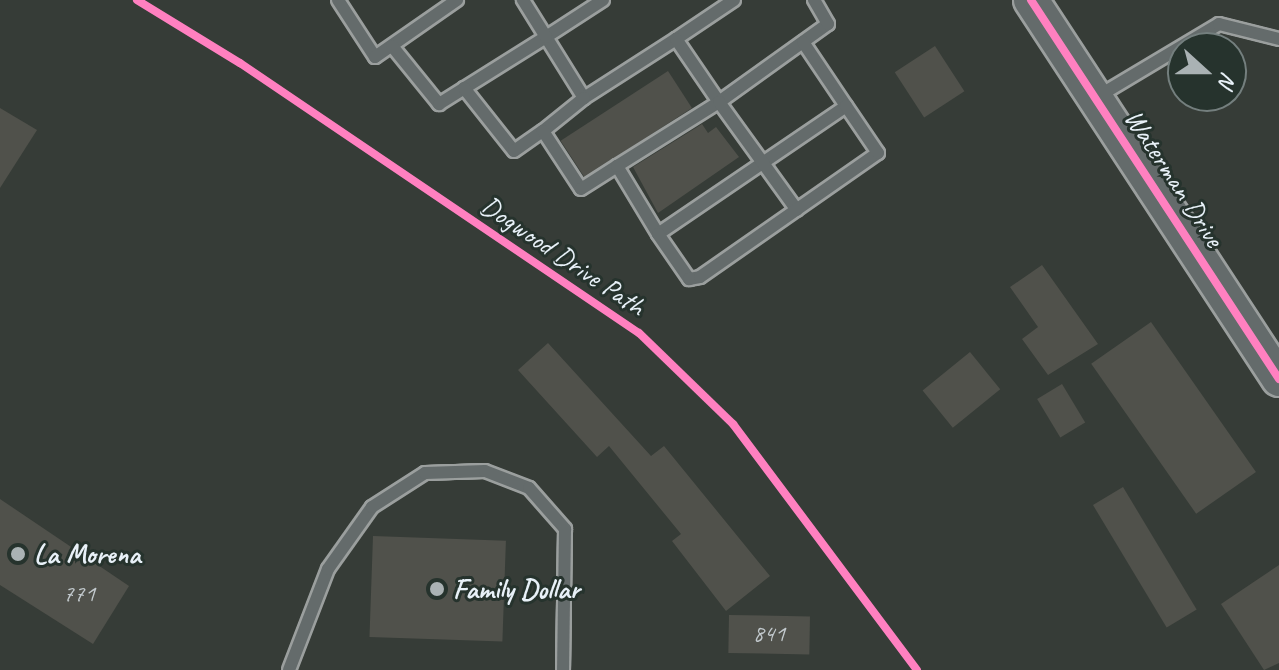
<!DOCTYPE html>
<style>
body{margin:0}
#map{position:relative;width:1279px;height:670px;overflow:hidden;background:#363c37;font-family:Caveat,sans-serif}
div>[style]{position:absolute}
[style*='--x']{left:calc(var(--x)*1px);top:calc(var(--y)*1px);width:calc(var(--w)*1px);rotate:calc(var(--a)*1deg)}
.building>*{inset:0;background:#50514b;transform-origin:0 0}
.roads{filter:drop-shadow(2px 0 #9b9f9e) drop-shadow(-2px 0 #9b9f9e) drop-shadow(0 2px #9b9f9e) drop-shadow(0 -2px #9b9f9e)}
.lane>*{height:12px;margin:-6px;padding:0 6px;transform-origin:6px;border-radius:6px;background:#646b6b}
.secondary>*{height:34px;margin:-17px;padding:0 17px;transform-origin:17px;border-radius:17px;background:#646b6b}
.cycleway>*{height:8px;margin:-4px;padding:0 4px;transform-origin:4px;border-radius:4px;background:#ff80c0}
.dots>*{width:22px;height:22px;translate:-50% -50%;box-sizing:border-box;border:4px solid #26332d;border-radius:50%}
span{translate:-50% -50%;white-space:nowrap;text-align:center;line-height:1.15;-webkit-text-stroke:6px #26332d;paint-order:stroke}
.number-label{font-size:24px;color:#c2c9cd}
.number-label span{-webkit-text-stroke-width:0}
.street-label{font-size:28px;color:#e8f1f8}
.poi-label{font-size:28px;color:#e8f1f8;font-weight:700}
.left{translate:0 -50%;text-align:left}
.north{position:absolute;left:1167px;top:32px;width:80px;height:80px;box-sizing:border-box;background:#26332d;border:2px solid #747f7e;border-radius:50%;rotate:111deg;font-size:22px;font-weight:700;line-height:32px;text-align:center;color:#e8f1f8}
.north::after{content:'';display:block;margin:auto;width:28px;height:36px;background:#aab2b4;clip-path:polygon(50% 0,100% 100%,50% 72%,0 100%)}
</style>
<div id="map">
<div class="building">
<i style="left:935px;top:46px;width:54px;height:48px;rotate:57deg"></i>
<i style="left:668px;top:71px;width:44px;height:128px;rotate:57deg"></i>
<i style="clip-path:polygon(0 108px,37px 130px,0 188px)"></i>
<i style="clip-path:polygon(702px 124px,708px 133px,716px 127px,739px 157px,658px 213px,633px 167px)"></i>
<i style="clip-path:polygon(1042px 265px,1098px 344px,1048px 375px,1022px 339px,1038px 327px,1010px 287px)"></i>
<i style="left:1151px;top:322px;width:183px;height:73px;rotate:55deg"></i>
<i style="clip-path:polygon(548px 343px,651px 456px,664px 446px,770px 576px,726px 611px,672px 541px,681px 534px,609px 446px,597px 457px,518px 370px)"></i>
<i style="left:970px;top:352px;width:48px;height:61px;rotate:51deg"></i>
<i style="left:1062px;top:384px;width:45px;height:29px;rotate:59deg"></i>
<i style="left:1123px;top:487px;width:143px;height:35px;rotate:59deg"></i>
<i style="clip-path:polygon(0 499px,129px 586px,93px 644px,0 585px)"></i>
<i style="left:373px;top:536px;width:133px;height:101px;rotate:2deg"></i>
<i style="clip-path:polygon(1279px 565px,1279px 663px,1264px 670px,1221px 604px)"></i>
<i style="left:729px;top:615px;width:81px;height:38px;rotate:1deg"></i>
</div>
<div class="roads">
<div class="lane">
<i style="--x:338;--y:0;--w:68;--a:57"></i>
<i style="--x:375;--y:57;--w:100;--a:-34.8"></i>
<i style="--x:603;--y:0;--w:68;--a:147"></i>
<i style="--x:546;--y:37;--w:72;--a:58.1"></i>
<i style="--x:584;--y:98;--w:109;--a:-32.7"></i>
<i style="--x:734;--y:0;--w:70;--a:146.1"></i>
<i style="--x:676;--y:39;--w:76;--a:55.7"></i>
<i style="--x:719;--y:102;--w:134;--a:-35.6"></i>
<i style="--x:828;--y:24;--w:28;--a:-120"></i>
<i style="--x:392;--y:46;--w:75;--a:51"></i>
<i style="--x:439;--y:104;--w:126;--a:-32.1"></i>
<i style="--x:546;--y:37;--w:44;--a:-121.9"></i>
<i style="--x:464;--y:88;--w:80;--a:51.6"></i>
<i style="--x:514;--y:151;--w:35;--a:-35"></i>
<i style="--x:1097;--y:97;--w:142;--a:-30.9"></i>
<i style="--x:1219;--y:24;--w:62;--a:14"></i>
<i style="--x:584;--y:98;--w:53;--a:141.2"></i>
<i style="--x:543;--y:131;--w:69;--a:56.8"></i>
<i style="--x:581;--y:189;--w:43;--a:-32.6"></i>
<i style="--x:617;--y:166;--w:79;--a:58.9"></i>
<i style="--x:658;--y:234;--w:227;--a:-34.2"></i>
<i style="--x:846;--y:106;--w:77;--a:-123.9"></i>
<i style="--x:617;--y:166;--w:120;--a:-32.1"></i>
<i style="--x:719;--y:102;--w:133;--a:54.2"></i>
<i style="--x:658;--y:234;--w:55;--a:55.4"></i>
<i style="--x:689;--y:279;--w:11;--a:-10"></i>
<i style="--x:700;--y:277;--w:217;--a:-34.9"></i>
<i style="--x:878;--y:153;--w:57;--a:-124.2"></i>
<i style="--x:289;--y:670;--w:108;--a:-68.9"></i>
<i style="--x:328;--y:569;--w:76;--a:-54.6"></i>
<i style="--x:372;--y:507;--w:63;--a:-32.7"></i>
<i style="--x:425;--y:473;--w:60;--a:-1.9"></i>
<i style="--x:485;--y:471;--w:47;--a:21.1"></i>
<i style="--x:529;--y:488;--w:55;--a:48.7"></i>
<i style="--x:565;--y:529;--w:141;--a:90.8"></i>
</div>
<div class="secondary">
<i style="--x:1031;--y:0;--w:453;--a:56.8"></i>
</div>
</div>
<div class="cycleway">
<i style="--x:137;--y:0;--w:121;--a:31.5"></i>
<i style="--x:240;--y:63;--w:482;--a:34.1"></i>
<i style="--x:639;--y:333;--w:131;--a:44.1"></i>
<i style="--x:733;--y:424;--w:307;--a:53.2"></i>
<i style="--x:1031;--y:0;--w:453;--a:56.8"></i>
</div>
<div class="dots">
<i style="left:18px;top:554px;background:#aab2b4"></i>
<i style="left:437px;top:589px;background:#aab2b4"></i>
</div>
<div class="number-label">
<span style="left:79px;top:594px">771</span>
<span style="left:769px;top:634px">841</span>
</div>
<div class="street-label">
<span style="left:1174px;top:178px;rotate:57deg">Waterman Drive</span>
<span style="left:563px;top:256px;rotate:34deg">Dogwood Drive Path</span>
</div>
<div class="poi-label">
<span class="left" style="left:34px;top:554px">La Morena</span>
<span class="left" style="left:453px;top:589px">Family Dollar</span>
</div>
<div class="north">N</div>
</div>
